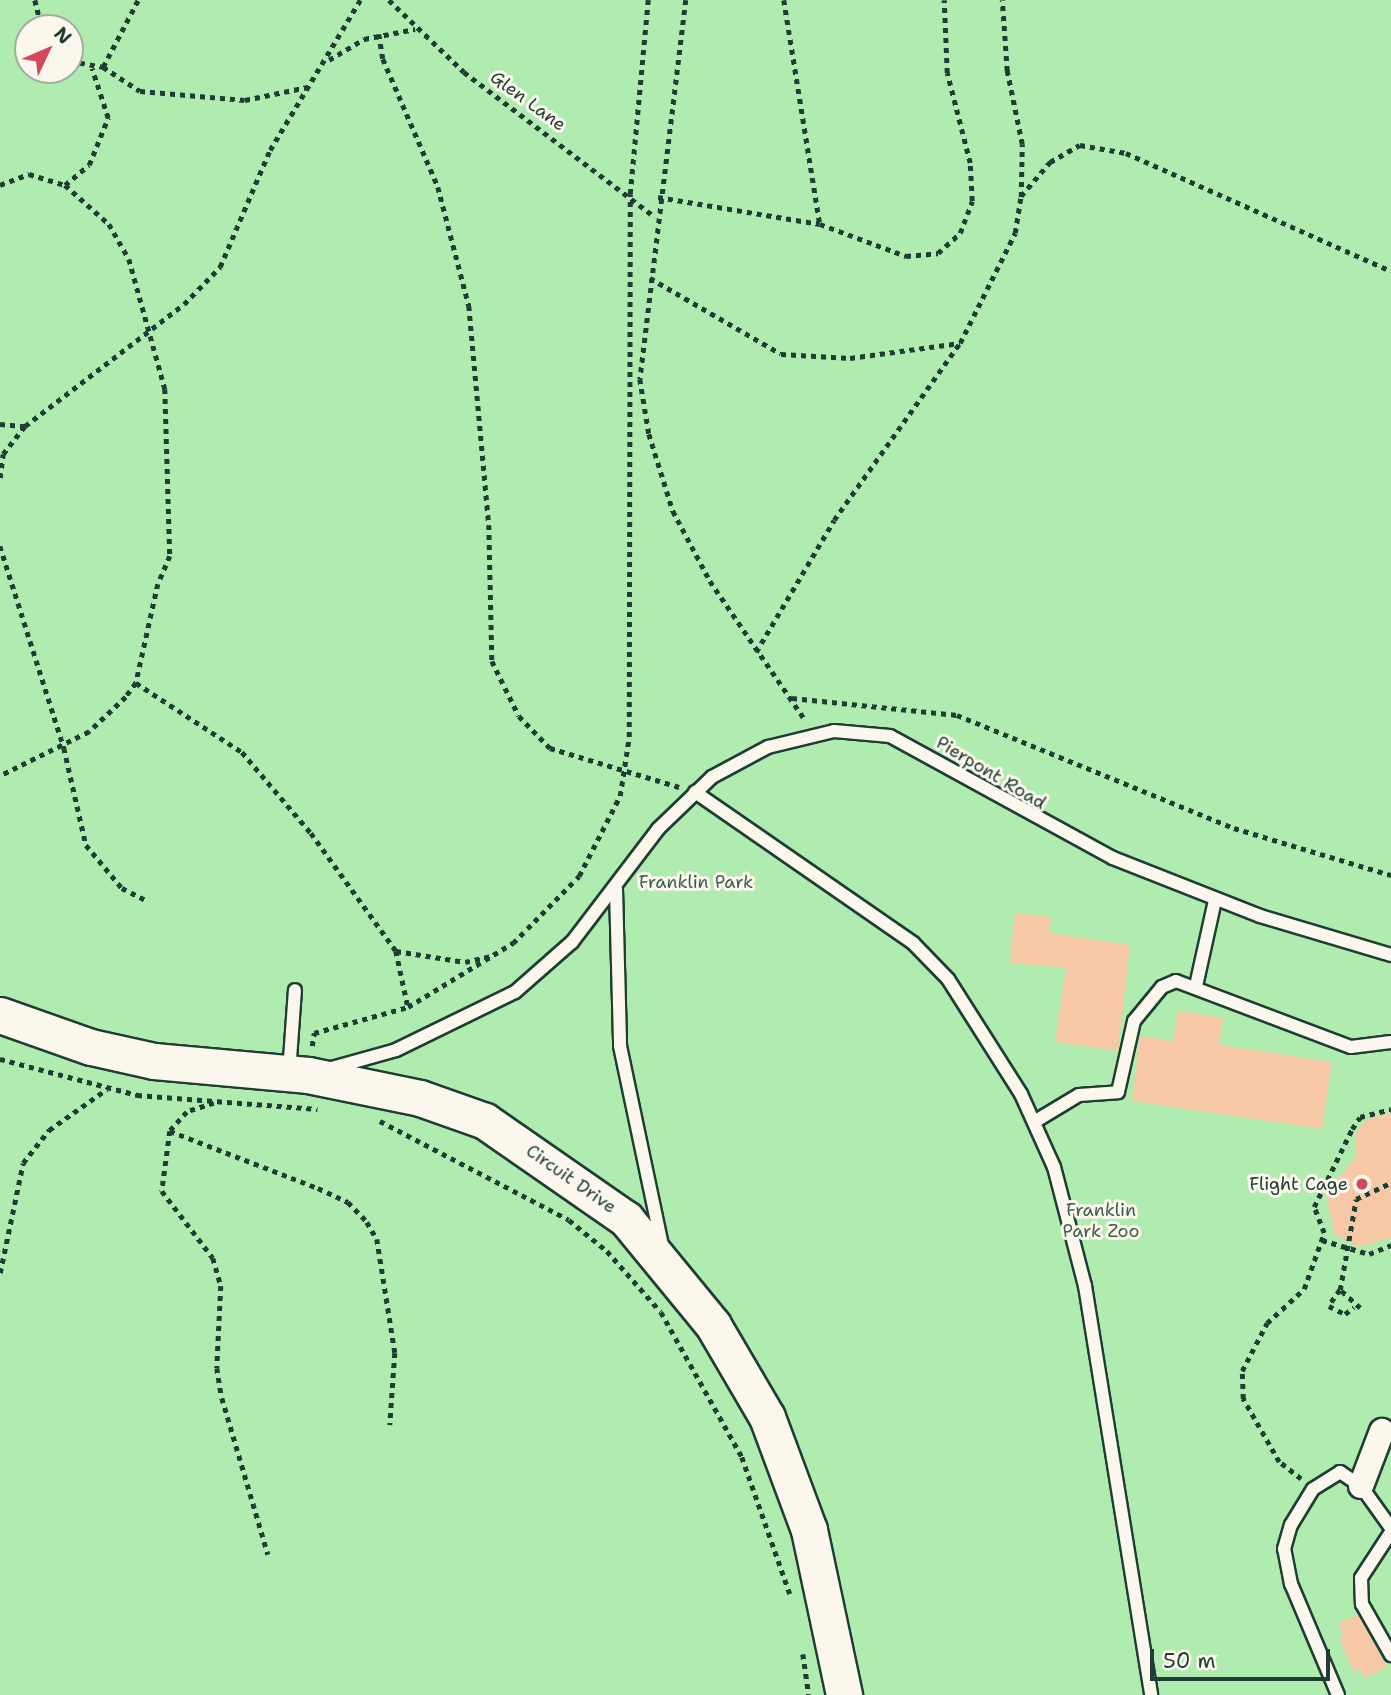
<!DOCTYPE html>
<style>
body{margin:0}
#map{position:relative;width:1391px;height:1695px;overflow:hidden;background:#fbf7ec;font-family:"Shantell Sans",sans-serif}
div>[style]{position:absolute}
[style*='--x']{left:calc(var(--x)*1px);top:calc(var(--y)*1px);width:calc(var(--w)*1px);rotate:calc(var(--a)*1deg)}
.green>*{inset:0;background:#b0ebb0}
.building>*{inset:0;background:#f6c8a5}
.path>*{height:4.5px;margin-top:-2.25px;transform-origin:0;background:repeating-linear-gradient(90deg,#1f3d34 0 5px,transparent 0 10px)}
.roads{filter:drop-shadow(2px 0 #1f3d34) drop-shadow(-2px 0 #1f3d34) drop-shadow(0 2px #1f3d34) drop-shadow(0 -2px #1f3d34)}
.lane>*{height:12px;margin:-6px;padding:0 6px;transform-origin:6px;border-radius:6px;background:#fbf7ec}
.street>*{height:24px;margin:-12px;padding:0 12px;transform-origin:12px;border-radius:12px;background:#fbf7ec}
.secondary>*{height:35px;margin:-17.5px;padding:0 17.5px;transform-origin:17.5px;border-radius:17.5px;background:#fbf7ec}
.path-bridge>*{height:4.5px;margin-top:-2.25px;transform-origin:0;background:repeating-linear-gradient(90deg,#1f3d34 0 5px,transparent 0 10px)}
.dots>*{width:19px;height:19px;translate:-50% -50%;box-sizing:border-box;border:4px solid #fbf7ec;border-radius:50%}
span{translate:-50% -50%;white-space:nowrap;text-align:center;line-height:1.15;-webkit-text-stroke:6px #fbf7ec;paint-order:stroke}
.street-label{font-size:18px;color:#1f3d34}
.park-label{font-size:18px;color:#3c604d}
.poi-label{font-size:18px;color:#1f3d34}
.right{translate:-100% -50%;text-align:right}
.north{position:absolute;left:14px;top:14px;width:70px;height:70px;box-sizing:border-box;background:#fbf7ec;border:2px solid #a3ada2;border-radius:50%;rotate:46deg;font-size:19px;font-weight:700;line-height:28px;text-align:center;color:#1f3d34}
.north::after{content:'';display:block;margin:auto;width:24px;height:32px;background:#d1495b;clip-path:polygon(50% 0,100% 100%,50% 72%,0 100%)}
.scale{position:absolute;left:1150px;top:1649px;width:180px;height:32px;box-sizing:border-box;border:4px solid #1f3d34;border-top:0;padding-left:9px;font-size:21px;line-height:24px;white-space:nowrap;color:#1f3d34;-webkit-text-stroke:5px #fbf7ec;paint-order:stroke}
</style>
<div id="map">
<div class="green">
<i style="clip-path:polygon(evenodd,0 0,1391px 0,1391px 1695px,0 1695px,0 0,28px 28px,70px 28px,70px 70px,28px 70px,28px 28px)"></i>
</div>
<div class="building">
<i style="clip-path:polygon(1015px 913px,1051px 917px,1049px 933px,1130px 945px,1118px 1051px,1055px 1042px,1066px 968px,1010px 963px)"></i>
<i style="clip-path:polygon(1178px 1011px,1223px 1018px,1219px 1045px,1332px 1062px,1322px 1129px,1132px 1101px,1140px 1036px,1173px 1041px)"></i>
<i style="clip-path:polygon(1391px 1112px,1391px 1238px,1358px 1247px,1335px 1235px,1325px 1192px,1355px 1159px,1355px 1134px,1365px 1121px)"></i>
<i style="clip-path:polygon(1358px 1615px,1387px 1667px,1364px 1678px,1360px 1669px,1354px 1672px,1339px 1638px,1344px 1635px,1338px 1624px)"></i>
</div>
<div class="path">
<i style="--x:35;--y:0;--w:29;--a:76"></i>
<i style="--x:389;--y:0;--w:104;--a:43.8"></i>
<i style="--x:464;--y:72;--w:240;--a:37.2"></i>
<i style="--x:686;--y:0;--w:382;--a:96.9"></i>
<i style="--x:640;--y:379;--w:56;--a:80.7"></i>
<i style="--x:649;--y:434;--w:81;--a:72.7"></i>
<i style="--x:673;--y:511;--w:79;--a:62.1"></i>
<i style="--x:710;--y:581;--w:170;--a:55.6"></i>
<i style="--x:784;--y:0;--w:227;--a:80.9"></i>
<i style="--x:379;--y:34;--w:25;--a:81"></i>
<i style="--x:383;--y:59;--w:139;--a:66.7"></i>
<i style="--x:438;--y:187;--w:123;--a:75.4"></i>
<i style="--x:469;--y:306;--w:220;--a:84.8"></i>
<i style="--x:489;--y:525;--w:136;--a:88.7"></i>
<i style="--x:492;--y:661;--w:61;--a:63.9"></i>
<i style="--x:519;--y:716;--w:45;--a:45.9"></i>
<i style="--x:550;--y:748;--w:135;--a:16.8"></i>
<i style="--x:329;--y:60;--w:41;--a:-31"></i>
<i style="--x:364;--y:39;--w:52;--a:-11.1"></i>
<i style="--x:70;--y:61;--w:34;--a:10"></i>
<i style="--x:103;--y:67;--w:44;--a:33"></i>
<i style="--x:140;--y:91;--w:105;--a:4.9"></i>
<i style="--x:245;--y:100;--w:64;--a:-11.7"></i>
<i style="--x:103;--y:67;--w:76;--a:-62.4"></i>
<i style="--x:0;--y:185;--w:31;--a:-21"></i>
<i style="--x:29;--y:174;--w:38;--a:17"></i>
<i style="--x:65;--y:185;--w:59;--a:41.6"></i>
<i style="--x:109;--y:224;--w:40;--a:60.3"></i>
<i style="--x:129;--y:259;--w:135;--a:74.5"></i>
<i style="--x:165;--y:389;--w:167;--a:88.3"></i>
<i style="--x:170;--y:556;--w:30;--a:113"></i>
<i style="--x:158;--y:584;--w:101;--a:102.5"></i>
<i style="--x:136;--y:683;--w:17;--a:126"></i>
<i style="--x:126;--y:697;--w:51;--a:136.6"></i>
<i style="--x:89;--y:732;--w:99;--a:153.7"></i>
<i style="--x:65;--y:185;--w:31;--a:-40"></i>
<i style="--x:89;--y:165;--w:51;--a:-68"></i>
<i style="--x:108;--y:118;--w:52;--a:-108.1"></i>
<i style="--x:1021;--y:196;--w:45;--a:-49.5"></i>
<i style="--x:1050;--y:162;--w:34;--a:-30"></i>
<i style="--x:1080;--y:145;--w:47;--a:9.9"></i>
<i style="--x:1126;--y:153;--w:290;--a:24"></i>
<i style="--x:658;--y:197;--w:164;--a:9.5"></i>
<i style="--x:820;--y:224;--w:92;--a:20.4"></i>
<i style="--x:906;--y:256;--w:32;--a:-5"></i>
<i style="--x:938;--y:253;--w:30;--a:-42"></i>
<i style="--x:960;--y:233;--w:34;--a:-69"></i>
<i style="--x:972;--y:201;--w:38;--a:-93"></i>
<i style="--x:970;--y:163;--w:93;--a:-104.3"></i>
<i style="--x:947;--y:73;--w:73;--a:-92.4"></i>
<i style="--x:650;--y:278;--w:151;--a:30.1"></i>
<i style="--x:781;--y:354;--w:69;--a:3.3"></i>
<i style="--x:850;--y:358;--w:111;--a:-7.8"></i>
<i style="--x:960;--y:343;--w:123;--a:-63.4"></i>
<i style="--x:1015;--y:233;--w:36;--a:-81"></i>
<i style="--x:1021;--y:197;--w:53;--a:-88.9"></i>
<i style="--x:1022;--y:144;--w:75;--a:-101.6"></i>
<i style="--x:1007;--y:71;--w:71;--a:-94"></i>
<i style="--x:0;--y:424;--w:25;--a:5"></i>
<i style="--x:25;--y:426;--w:200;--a:-37.5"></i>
<i style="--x:184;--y:304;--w:52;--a:-45.8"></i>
<i style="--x:220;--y:267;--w:127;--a:-66.9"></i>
<i style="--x:270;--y:150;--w:175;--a:-59"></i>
<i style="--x:0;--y:478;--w:24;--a:-83"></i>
<i style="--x:3;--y:454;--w:36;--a:-52"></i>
<i style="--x:0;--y:546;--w:212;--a:72.4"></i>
<i style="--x:64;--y:748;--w:99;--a:77.2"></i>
<i style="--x:86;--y:845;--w:56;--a:50.1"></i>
<i style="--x:122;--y:888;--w:27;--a:27"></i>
<i style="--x:756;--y:652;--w:153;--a:-59.4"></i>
<i style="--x:834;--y:520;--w:216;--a:-54.6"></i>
<i style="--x:136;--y:683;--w:126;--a:33.1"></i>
<i style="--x:242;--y:752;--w:106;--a:49.6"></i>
<i style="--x:311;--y:833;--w:145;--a:54.2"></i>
<i style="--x:396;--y:951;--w:57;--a:77.9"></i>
<i style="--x:792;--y:698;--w:166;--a:5.9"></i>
<i style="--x:957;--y:715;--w:299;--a:22.2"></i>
<i style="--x:1234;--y:828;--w:164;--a:16.7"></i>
<i style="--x:396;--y:951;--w:70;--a:9.1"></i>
<i style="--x:465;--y:962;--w:27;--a:-13"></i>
<i style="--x:312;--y:1046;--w:13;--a:-81"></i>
<i style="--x:314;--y:1033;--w:98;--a:-15.5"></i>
<i style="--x:408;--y:1007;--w:123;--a:-31.4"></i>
<i style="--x:513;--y:943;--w:94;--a:-45.4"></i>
<i style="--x:579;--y:876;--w:90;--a:-62.9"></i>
<i style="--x:620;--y:796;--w:60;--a:-81.3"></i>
<i style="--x:629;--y:737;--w:543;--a:-89.89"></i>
<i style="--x:630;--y:194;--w:195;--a:-84.7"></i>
<i style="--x:0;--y:1059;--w:142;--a:14.7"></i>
<i style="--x:137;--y:1095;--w:181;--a:4.4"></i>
<i style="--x:214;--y:1103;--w:28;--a:162"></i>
<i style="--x:187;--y:1112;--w:25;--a:132"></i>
<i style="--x:170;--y:1131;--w:61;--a:97.6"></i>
<i style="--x:162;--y:1191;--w:84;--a:52.7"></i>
<i style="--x:213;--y:1258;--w:29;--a:74"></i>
<i style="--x:221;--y:1286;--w:82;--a:92.8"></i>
<i style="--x:217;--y:1368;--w:30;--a:81"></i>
<i style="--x:222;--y:1398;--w:163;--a:73.6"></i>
<i style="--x:380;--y:1121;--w:213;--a:27.6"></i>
<i style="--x:569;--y:1220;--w:49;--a:39.2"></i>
<i style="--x:607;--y:1251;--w:81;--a:48.5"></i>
<i style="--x:661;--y:1312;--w:166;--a:60.8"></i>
<i style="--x:742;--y:1457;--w:145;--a:70.7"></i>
<i style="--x:170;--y:1131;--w:159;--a:21.1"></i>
<i style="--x:318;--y:1188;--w:33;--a:25"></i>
<i style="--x:348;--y:1202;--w:28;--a:46"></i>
<i style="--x:367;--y:1222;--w:20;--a:60"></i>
<i style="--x:377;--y:1239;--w:115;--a:81"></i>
<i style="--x:395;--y:1353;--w:72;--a:94"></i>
<i style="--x:1322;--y:1240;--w:49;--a:16.6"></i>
<i style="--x:1369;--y:1254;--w:24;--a:-22"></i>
<i style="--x:0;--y:1273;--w:112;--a:-78.2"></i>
<i style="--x:23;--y:1163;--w:42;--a:-51.8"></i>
<i style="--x:49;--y:1130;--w:71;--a:-35.3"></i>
<i style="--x:1340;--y:1290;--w:19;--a:125"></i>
<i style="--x:1329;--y:1306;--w:18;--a:27"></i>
<i style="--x:1345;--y:1314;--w:11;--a:-38"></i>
<i style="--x:1301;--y:1479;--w:28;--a:-142"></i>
<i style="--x:1279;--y:1462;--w:73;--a:-119.7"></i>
<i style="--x:1243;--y:1399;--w:28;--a:-92"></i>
<i style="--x:1242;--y:1371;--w:54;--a:-62.5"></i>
<i style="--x:1267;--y:1323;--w:50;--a:-42.6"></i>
<i style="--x:1304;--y:1289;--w:59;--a:-70.3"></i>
<i style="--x:1324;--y:1233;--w:28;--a:-111"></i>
<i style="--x:1314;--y:1207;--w:87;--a:-64"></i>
<i style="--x:1352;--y:1129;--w:14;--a:-56"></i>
<i style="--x:1360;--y:1117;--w:32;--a:-14"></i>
<i style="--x:803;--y:1654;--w:41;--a:81.7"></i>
</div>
<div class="roads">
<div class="lane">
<i style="--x:695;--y:792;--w:265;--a:34.7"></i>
<i style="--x:913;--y:943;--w:50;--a:45.8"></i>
<i style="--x:948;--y:979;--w:136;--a:57.6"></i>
<i style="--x:1021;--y:1094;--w:80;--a:65.7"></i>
<i style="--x:1054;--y:1167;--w:123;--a:75.4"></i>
<i style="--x:1085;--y:1286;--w:414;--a:80.8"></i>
<i style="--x:616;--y:889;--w:157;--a:88.5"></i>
<i style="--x:620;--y:1046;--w:203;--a:78.1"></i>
<i style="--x:1196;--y:986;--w:88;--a:-77.5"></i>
<i style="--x:328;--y:1069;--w:71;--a:-15.6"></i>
<i style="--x:396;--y:1050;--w:132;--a:-26"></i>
<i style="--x:515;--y:992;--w:76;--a:-41.3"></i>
<i style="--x:572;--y:942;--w:142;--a:-52.7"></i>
<i style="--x:658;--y:829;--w:75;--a:-43.9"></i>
<i style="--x:712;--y:777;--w:64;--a:-28.2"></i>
<i style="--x:768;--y:747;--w:68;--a:-13.6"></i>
<i style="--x:834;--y:731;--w:56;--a:5.1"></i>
<i style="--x:890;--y:736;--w:254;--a:28.7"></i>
<i style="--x:1113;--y:858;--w:158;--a:21.5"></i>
<i style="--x:1260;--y:916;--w:137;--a:16.6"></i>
<i style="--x:289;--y:1073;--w:83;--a:-85.9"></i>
<i style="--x:1034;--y:1122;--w:52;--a:-31"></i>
<i style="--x:1079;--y:1095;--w:39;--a:-4"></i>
<i style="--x:1118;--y:1092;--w:73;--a:-77.3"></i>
<i style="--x:1134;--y:1021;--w:44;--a:-50.5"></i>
<i style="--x:1162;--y:987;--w:15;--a:-23"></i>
<i style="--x:1176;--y:981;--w:187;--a:20.7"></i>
<i style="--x:1351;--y:1047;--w:40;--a:-7.1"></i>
<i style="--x:1391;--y:1532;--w:55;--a:123.1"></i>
<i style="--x:1361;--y:1578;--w:26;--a:88"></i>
<i style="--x:1362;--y:1604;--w:59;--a:60.4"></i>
<i style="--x:1338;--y:1695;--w:121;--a:-112.9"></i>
<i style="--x:1291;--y:1584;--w:36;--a:-101"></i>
<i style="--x:1284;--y:1549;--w:25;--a:-74"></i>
<i style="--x:1291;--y:1525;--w:42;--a:-58.6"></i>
<i style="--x:1313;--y:1489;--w:32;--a:-32"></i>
<i style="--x:1340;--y:1472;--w:25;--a:34"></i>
<i style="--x:1361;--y:1486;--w:52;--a:54.5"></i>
</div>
<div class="street">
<i style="--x:1361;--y:1486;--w:59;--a:-69.1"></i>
</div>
<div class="secondary">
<i style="--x:0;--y:1015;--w:96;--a:19.4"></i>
<i style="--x:91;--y:1047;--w:65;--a:12.5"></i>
<i style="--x:154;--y:1061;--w:155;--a:5.2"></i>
<i style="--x:308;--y:1075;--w:114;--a:11.6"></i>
<i style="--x:420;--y:1098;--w:69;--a:19.5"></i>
<i style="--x:485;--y:1121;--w:172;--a:34.8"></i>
<i style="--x:626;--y:1219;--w:137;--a:50.6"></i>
<i style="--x:713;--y:1325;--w:107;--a:59.6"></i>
<i style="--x:767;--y:1417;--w:121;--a:69.6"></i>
<i style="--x:809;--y:1530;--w:169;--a:78"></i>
</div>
</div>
<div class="path-bridge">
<i style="--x:1360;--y:1308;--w:27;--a:-138"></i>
<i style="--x:1340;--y:1290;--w:92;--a:-80"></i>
<i style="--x:1356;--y:1199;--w:38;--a:-25"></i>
</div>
<div class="dots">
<i style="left:1362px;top:1184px;background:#d1495b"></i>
</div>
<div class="street-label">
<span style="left:528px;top:101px;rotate:36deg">Glen Lane</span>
<span style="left:991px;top:773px;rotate:31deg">Pierpont Road</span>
<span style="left:571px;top:1179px;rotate:35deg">Circuit Drive</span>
</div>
<div class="park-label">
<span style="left:696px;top:882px">Franklin Park</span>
<span style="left:1101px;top:1221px">Franklin<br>Park Zoo</span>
</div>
<div class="poi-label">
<span class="right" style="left:1348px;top:1184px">Flight Cage</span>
</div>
<div class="north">N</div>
<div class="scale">50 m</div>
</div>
